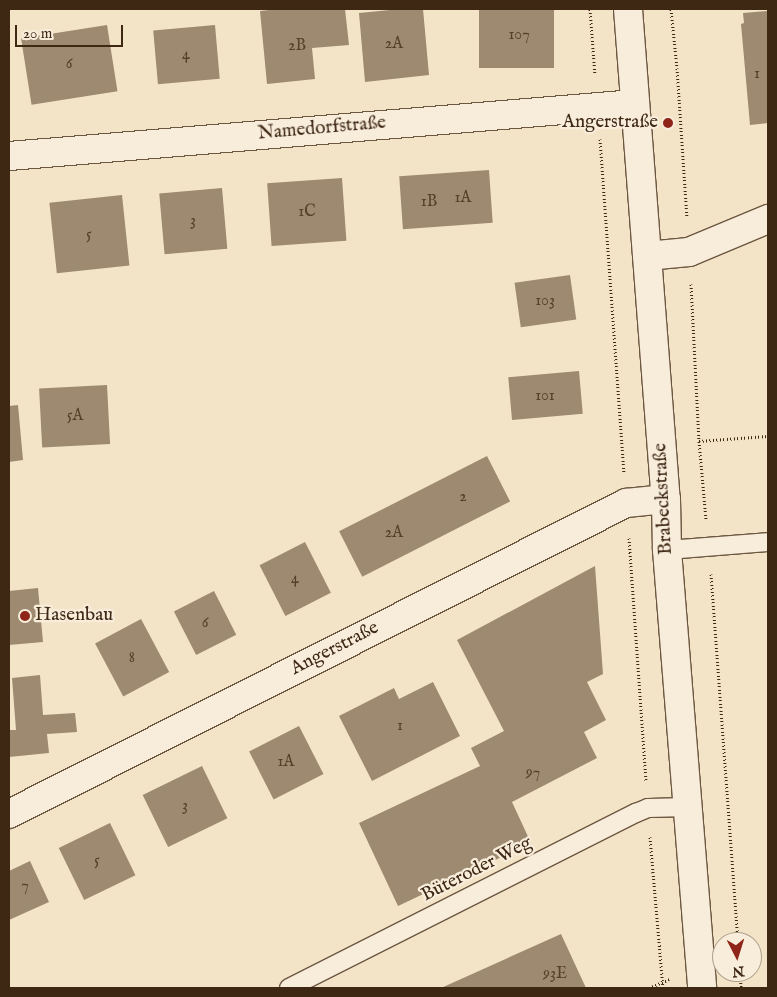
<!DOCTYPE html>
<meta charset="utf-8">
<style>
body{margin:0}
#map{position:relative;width:777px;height:997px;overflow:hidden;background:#f4e4c7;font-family:"IM FELL English",serif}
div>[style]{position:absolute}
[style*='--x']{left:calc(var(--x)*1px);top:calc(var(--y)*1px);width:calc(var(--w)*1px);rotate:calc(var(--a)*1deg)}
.building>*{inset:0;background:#9d8a71;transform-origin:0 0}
.path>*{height:3px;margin-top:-1.5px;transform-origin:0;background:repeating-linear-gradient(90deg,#3e2814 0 1px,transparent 0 3.5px)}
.roads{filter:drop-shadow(1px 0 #6c5741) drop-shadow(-1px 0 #6c5741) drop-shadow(0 1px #6c5741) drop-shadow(0 -1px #6c5741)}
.service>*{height:18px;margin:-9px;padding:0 9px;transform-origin:9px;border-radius:9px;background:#f8eddb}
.minor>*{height:28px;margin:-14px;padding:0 14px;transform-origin:14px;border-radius:14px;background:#f8eddb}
.secondary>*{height:28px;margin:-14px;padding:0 14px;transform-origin:14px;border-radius:14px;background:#f8eddb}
.dots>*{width:14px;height:14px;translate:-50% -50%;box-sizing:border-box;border:2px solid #f8eddb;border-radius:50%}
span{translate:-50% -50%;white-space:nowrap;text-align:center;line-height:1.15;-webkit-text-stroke:4.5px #f8eddb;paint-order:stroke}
.number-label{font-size:16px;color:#56402b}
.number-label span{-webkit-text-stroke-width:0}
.poi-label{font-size:19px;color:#3e2814}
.right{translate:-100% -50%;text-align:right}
.left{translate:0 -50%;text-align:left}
.street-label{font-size:19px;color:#3e2814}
.frame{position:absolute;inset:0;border:10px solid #3e2814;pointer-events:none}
.north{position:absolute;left:712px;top:932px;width:50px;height:50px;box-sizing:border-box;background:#f8eddb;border:1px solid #ae9e8b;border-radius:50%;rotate:175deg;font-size:14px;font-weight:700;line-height:20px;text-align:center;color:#3e2814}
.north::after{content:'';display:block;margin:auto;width:18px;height:22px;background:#8f2418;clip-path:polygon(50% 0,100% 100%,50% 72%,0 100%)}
.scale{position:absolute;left:15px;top:25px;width:108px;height:22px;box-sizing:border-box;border:2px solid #3e2814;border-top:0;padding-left:6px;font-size:15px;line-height:18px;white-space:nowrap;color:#3e2814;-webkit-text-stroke:4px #f8eddb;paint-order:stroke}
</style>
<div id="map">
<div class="building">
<i style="clip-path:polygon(279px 9px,345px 9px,349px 45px,312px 48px,315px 79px,267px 84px,260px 11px)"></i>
<i style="clip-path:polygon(400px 9px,423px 9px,429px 75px,365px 82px,359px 13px)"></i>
<i style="left:479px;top:9px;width:75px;height:59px"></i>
<i style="clip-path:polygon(767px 11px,768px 123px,750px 125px,741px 24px,744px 23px,743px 13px)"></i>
<i style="left:107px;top:25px;width:67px;height:87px;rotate:81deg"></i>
<i style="left:215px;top:25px;width:54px;height:62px;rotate:85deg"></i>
<i style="left:489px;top:170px;width:53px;height:90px;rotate:86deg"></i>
<i style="left:342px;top:178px;width:63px;height:75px;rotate:86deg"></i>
<i style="left:222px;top:188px;width:61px;height:63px;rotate:85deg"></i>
<i style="left:122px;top:195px;width:71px;height:73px;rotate:84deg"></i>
<i style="left:570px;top:275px;width:45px;height:56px;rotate:82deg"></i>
<i style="left:579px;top:371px;width:43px;height:71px;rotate:85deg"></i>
<i style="left:107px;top:385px;width:59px;height:68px;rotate:87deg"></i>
<i style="clip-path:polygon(18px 405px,23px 460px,9px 462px,9px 406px)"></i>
<i style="left:487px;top:456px;width:51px;height:166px;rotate:63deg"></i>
<i style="left:305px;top:542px;width:57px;height:51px;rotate:63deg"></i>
<i style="clip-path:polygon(595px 566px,603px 674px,587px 682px,606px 720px,584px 732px,597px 758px,512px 802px,531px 843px,398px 906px,359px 823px,480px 766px,471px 748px,504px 731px,457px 640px)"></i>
<i style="clip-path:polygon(38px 588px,43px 642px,9px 645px,9px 591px)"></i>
<i style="left:214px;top:591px;width:49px;height:45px;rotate:63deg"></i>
<i style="left:141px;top:619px;width:60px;height:52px;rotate:62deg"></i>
<i style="clip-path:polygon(40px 675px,43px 715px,75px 713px,77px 732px,47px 734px,49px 753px,9px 757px,9px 730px,16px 730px,12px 678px)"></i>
<i style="clip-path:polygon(433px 682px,460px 736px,372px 781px,339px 716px,394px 688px,399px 699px)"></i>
<i style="left:299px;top:726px;width:54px;height:56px;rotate:63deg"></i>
<i style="left:202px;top:766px;width:58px;height:66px;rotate:64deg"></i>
<i style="left:110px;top:823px;width:58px;height:57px;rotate:64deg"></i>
<i style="clip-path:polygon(30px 861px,49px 902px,9px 920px,9px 871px)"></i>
<i style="clip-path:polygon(561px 934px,586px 988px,441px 988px)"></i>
</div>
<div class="path">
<i style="--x:590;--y:9;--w:66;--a:85.7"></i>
<i style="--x:671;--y:9;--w:59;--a:84.2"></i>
<i style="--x:677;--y:68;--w:150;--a:86.2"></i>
<i style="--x:600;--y:139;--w:334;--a:85.9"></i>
<i style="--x:691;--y:284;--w:157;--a:87.1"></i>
<i style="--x:699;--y:441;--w:79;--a:84.9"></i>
<i style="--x:699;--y:441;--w:69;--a:-4.1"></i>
<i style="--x:629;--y:538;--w:244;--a:86"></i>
<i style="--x:711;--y:574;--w:369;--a:85.8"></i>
<i style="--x:650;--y:837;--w:152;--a:85.1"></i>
<i style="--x:740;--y:972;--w:16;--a:86"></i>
<i style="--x:649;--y:988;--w:22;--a:-24"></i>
</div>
<div class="roads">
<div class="service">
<i style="--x:667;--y:550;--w:101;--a:-4.5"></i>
<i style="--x:289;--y:988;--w:389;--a:-26.8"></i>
<i style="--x:636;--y:813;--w:13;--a:-23"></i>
<i style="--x:648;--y:808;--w:40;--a:-1.4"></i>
</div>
<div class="minor">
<i style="--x:9;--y:156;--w:628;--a:-4.75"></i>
<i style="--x:647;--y:256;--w:42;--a:-5.4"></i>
<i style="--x:689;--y:252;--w:86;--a:-22.7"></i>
<i style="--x:9;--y:814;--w:691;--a:-26.75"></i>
<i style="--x:626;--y:503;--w:40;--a:-5.7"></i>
</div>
<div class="secondary">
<i style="--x:628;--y:9;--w:491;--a:85.6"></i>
<i style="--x:666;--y:499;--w:51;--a:88.9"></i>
<i style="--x:667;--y:550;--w:439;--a:85.4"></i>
</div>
</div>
<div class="dots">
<i style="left:668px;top:123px;background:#8f2418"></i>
<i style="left:25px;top:616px;background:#8f2418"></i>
</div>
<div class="number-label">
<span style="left:519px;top:35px">107</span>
<span style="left:394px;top:44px">2A</span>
<span style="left:297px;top:46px">2B</span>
<span style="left:186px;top:55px">4</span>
<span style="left:69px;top:64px">6</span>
<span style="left:757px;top:74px">1</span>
<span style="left:463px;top:198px">1A</span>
<span style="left:429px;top:202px">1B</span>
<span style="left:307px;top:212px">1C</span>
<span style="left:193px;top:221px">3</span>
<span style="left:89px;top:235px">5</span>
<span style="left:545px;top:301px">103</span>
<span style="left:545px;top:396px">101</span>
<span style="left:75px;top:416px">5A</span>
<span style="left:463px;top:497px">2</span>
<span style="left:394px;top:533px">2A</span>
<span style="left:295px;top:579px">4</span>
<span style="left:205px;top:623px">6</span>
<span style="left:132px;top:658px">8</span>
<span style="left:400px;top:726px">1</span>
<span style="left:286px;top:762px">1A</span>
<span style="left:533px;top:773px">97</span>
<span style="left:185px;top:806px">3</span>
<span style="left:97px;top:861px">5</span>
<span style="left:25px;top:886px">7</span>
<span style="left:555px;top:974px">93E</span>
</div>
<div class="poi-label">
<span class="right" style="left:658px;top:123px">Angerstraße</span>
<span class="left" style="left:35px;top:616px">Hasenbau</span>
</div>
<div class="street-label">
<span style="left:322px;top:129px;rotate:-5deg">Namedorfstraße</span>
<span style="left:664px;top:499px;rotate:-93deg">Brabeckstraße</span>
<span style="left:335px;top:649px;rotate:-27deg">Angerstraße</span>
<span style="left:477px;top:870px;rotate:-27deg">Büteroder Weg</span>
</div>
<div class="frame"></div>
<div class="north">N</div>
<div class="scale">20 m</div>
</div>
